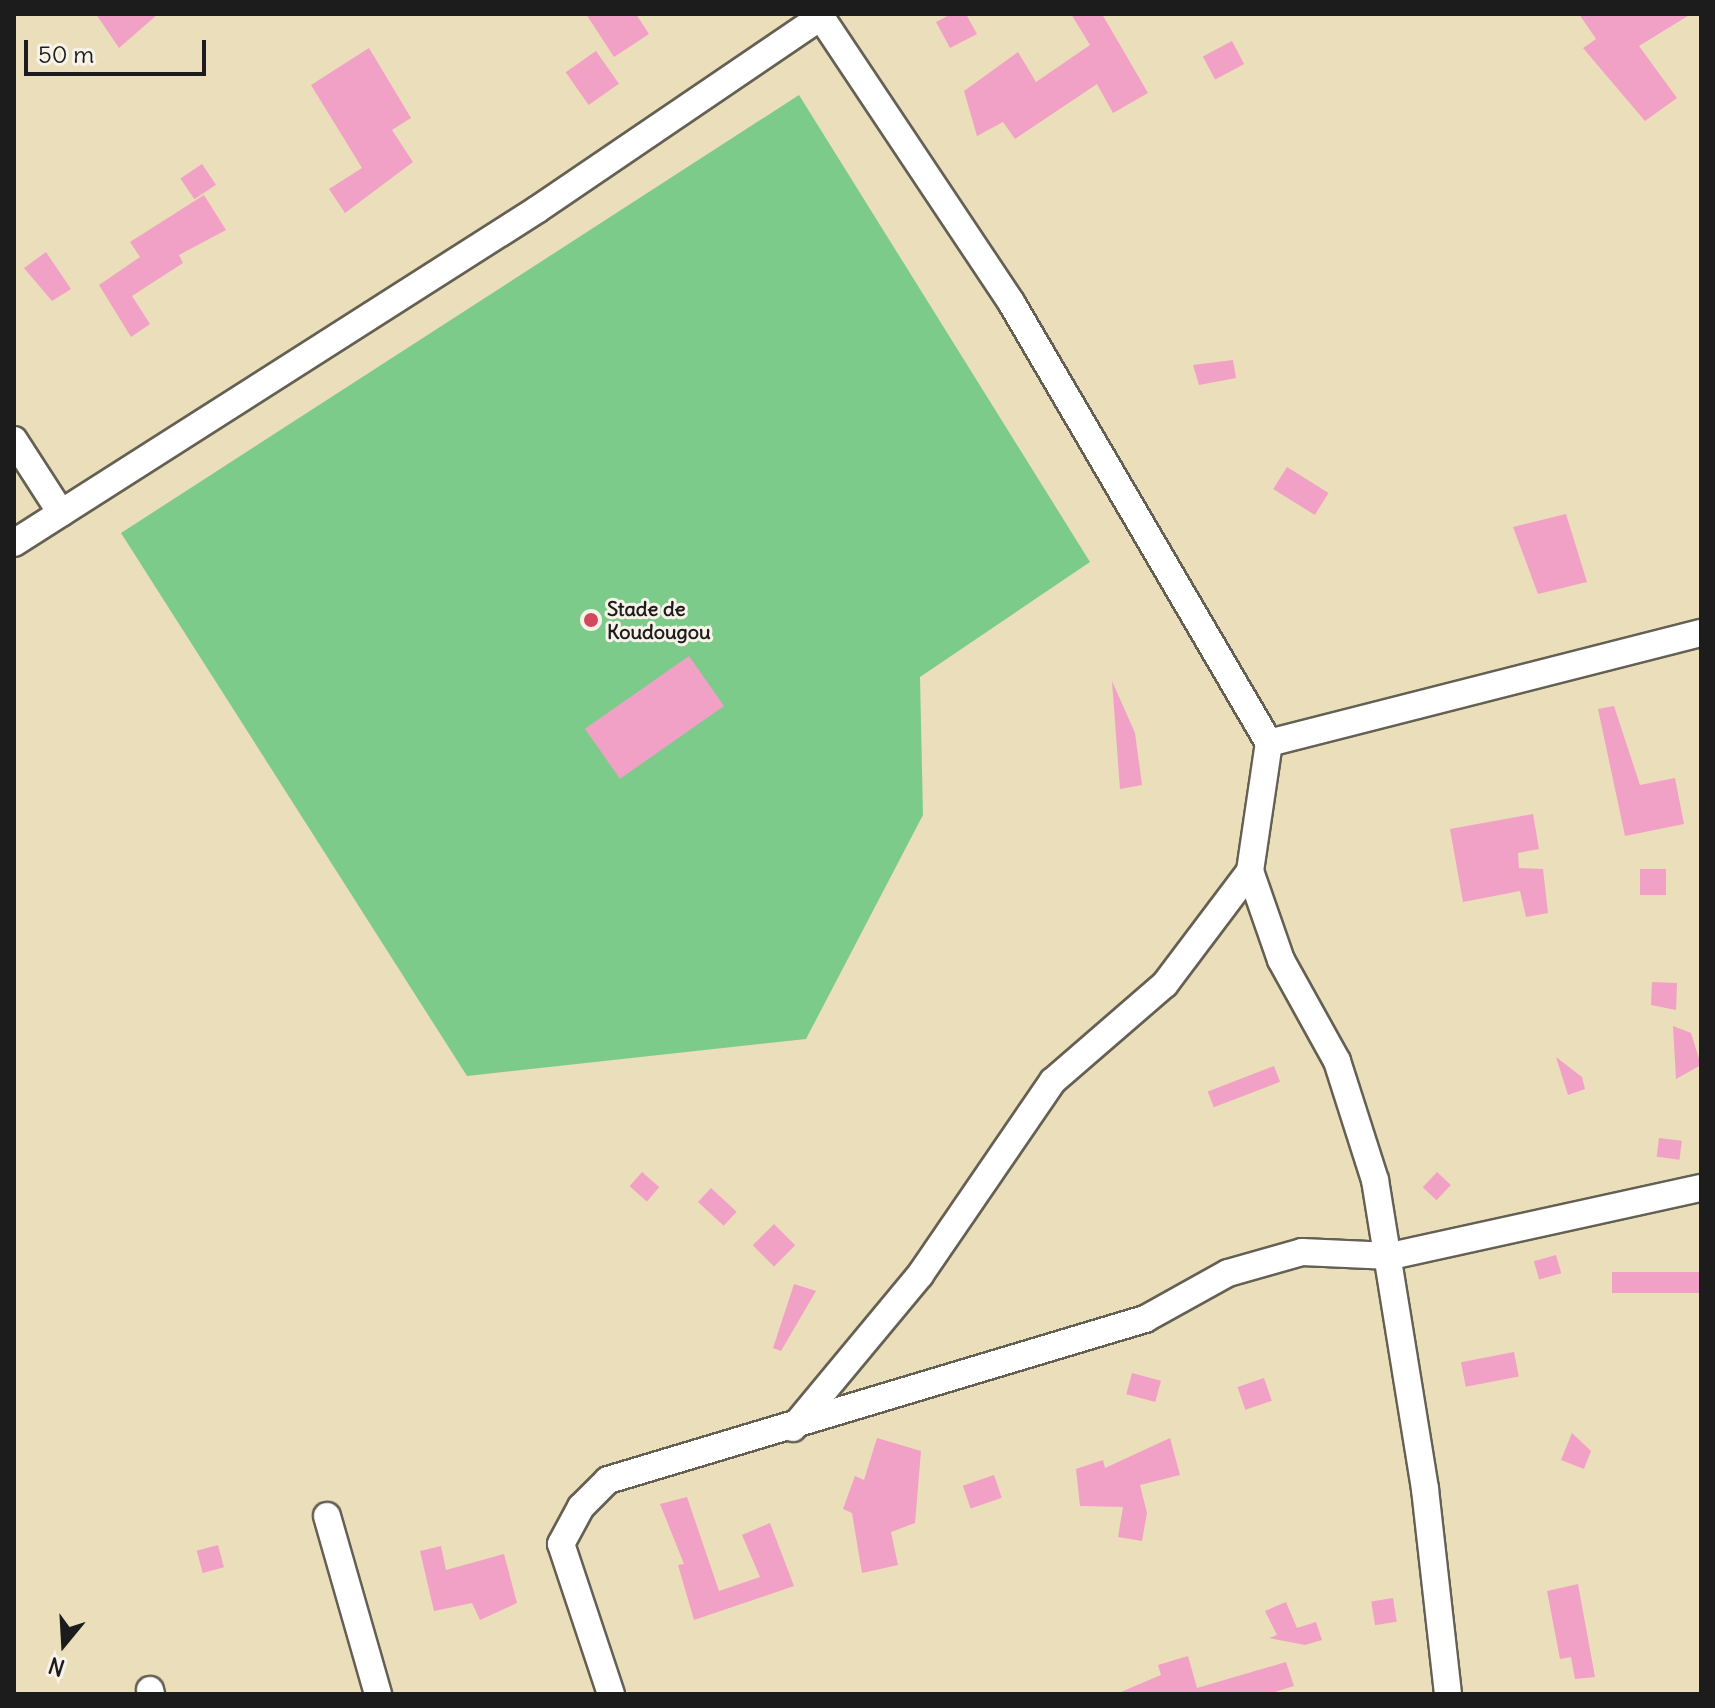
<!DOCTYPE html>
<style>
body{margin:0}
#map{position:relative;width:1715px;height:1708px;overflow:hidden;background:#ebdeba;font-family:Delius,sans-serif}
div>[style]{position:absolute}
[style*='--x']{left:calc(var(--x)*1px);top:calc(var(--y)*1px);width:calc(var(--w)*1px);rotate:calc(var(--a)*1deg)}
.green>*{inset:0;background:#7dcb8a}
.building>*{inset:0;background:#f2a1c6;transform-origin:0 0}
.roads{filter:drop-shadow(2px 0 #646053) drop-shadow(-2px 0 #646053) drop-shadow(0 2px #646053) drop-shadow(0 -2px #646053)}
.minor>*{height:26px;margin:-13px;padding:0 13px;transform-origin:13px;border-radius:13px;background:#fff}
.dots>*{width:22px;height:22px;translate:-50% -50%;box-sizing:border-box;border:4px solid #f7f3e8;border-radius:50%}
span{translate:-50% -50%;white-space:nowrap;text-align:center;line-height:1.15;-webkit-text-stroke:6px #f7f3e8;paint-order:stroke}
.poi-label{font-size:20px;color:#1c1c1c;font-weight:700}
.left{translate:0 -50%;text-align:left}
.frame{position:absolute;inset:0;border:16px solid #1c1c1c;pointer-events:none}
.north{position:absolute;left:24px;top:1604px;width:80px;height:80px;-webkit-text-stroke:6px #f7f3e8;paint-order:stroke;rotate:198deg;font-size:22px;font-weight:700;line-height:32px;text-align:center;color:#1c1c1c}
.north::after{content:'';display:block;margin:auto;width:28px;height:36px;background:#1c1c1c;clip-path:polygon(50% 0,100% 100%,50% 72%,0 100%)}
.scale{position:absolute;left:24px;top:40px;width:182px;height:36px;box-sizing:border-box;border:4px solid #1c1c1c;border-top:0;padding-left:10px;font-size:24px;line-height:28px;white-space:nowrap;color:#1c1c1c;-webkit-text-stroke:6px #f7f3e8;paint-order:stroke}
</style>
<div id="map">
<div class="green">
<i style="clip-path:polygon(799px 95px,1090px 562px,920px 677px,923px 815px,806px 1039px,467px 1076px,121px 533px)"></i>
</div>
<div class="building">
<i style="clip-path:polygon(96px 14px,158px 14px,119px 48px)"></i>
<i style="clip-path:polygon(586px 14px,636px 14px,649px 34px,614px 57px)"></i>
<i style="clip-path:polygon(951px 14px,966px 14px,977px 34px,950px 48px,936px 22px)"></i>
<i style="clip-path:polygon(1071px 14px,1102px 14px,1148px 93px,1113px 113px,1097px 84px,1015px 139px,1003px 122px,977px 136px,964px 91px,1018px 52px,1036px 82px,1090px 45px)"></i>
<i style="clip-path:polygon(1579px 14px,1691px 14px,1639px 46px,1677px 98px,1645px 121px,1583px 48px,1596px 39px)"></i>
<i style="left:1232px;top:41px;width:26px;height:33px;rotate:62deg"></i>
<i style="clip-path:polygon(369px 48px,411px 118px,392px 130px,413px 162px,345px 213px,329px 189px,362px 168px,311px 85px)"></i>
<i style="left:596px;top:51px;width:40px;height:37px;rotate:55deg"></i>
<i style="left:202px;top:164px;width:25px;height:26px;rotate:56deg"></i>
<i style="clip-path:polygon(204px 195px,226px 230px,179px 255px,183px 263px,132px 296px,150px 324px,131px 337px,99px 285px,140px 257px,130px 242px)"></i>
<i style="clip-path:polygon(46px 252px,71px 289px,52px 301px,24px 268px)"></i>
<i style="clip-path:polygon(1233px 360px,1236px 378px,1199px 385px,1193px 365px)"></i>
<i style="left:1287px;top:467px;width:49px;height:26px;rotate:32deg"></i>
<i style="clip-path:polygon(1566px 514px,1587px 582px,1538px 594px,1513px 527px)"></i>
<i style="left:689px;top:656px;width:61px;height:127px;rotate:55deg"></i>
<i style="clip-path:polygon(1112px 681px,1135px 733px,1142px 785px,1120px 789px)"></i>
<i style="clip-path:polygon(1614px 706px,1640px 785px,1675px 778px,1684px 824px,1625px 836px,1598px 709px)"></i>
<i style="clip-path:polygon(1533px 814px,1539px 849px,1518px 853px,1519px 868px,1543px 869px,1548px 913px,1526px 917px,1520px 891px,1463px 902px,1450px 829px)"></i>
<i style="left:1640px;top:869px;width:26px;height:26px"></i>
<i style="clip-path:polygon(1652px 982px,1677px 983px,1676px 1010px,1651px 1005px)"></i>
<i style="clip-path:polygon(1673px 1026px,1691px 1033px,1701px 1065px,1676px 1079px)"></i>
<i style="clip-path:polygon(1556px 1057px,1582px 1077px,1585px 1089px,1568px 1095px)"></i>
<i style="left:1274px;top:1066px;width:17px;height:71px;rotate:69deg"></i>
<i style="left:1659px;top:1138px;width:23px;height:19px;rotate:7deg"></i>
<i style="left:642px;top:1172px;width:23px;height:19px;rotate:41deg"></i>
<i style="left:1437px;top:1172px;width:19px;height:21px;rotate:43deg"></i>
<i style="left:711px;top:1188px;width:35px;height:19px;rotate:43deg"></i>
<i style="left:774px;top:1224px;width:30px;height:30px;rotate:45deg"></i>
<i style="left:1556px;top:1255px;width:19px;height:23px;rotate:74deg"></i>
<i style="left:1701px;top:1272px;width:21px;height:89px;rotate:90deg"></i>
<i style="clip-path:polygon(794px 1284px,816px 1291px,781px 1351px,773px 1348px)"></i>
<i style="left:1514px;top:1352px;width:25px;height:54px;rotate:79deg"></i>
<i style="left:1132px;top:1373px;width:30px;height:22px;rotate:15deg"></i>
<i style="left:1264px;top:1378px;width:24px;height:28px;rotate:71deg"></i>
<i style="clip-path:polygon(1572px 1433px,1591px 1451px,1584px 1469px,1561px 1460px)"></i>
<i style="clip-path:polygon(877px 1438px,921px 1451px,915px 1523px,891px 1532px,898px 1565px,862px 1573px,852px 1513px,843px 1509px,855px 1476px,864px 1480px)"></i>
<i style="clip-path:polygon(1170px 1438px,1180px 1475px,1140px 1485px,1147px 1513px,1142px 1541px,1118px 1537px,1123px 1507px,1080px 1506px,1076px 1469px,1103px 1460px,1105px 1468px)"></i>
<i style="left:994px;top:1475px;width:24px;height:33px;rotate:71deg"></i>
<i style="clip-path:polygon(687px 1497px,719px 1591px,760px 1577px,742px 1535px,770px 1523px,794px 1586px,694px 1620px,678px 1565px,684px 1564px,660px 1504px)"></i>
<i style="left:218px;top:1545px;width:23px;height:22px;rotate:75deg"></i>
<i style="clip-path:polygon(441px 1546px,446px 1570px,504px 1554px,517px 1603px,480px 1620px,472px 1603px,434px 1611px,420px 1551px)"></i>
<i style="clip-path:polygon(1578px 1584px,1595px 1677px,1575px 1679px,1571px 1657px,1560px 1659px,1547px 1591px)"></i>
<i style="left:1393px;top:1598px;width:24px;height:22px;rotate:81deg"></i>
<i style="clip-path:polygon(1286px 1602px,1297px 1628px,1316px 1622px,1322px 1640px,1305px 1645px,1269px 1638px,1277px 1635px,1265px 1611px)"></i>
<i style="clip-path:polygon(1188px 1656px,1197px 1688px,1286px 1662px,1294px 1686px,1268px 1694px,1116px 1694px,1161px 1675px,1158px 1665px)"></i>
</div>
<div class="roads">
<div class="minor">
<i style="--x:819;--y:14;--w:346;--a:56.3"></i>
<i style="--x:1011;--y:302;--w:511;--a:59.67"></i>
<i style="--x:14;--y:440;--w:87;--a:57.2"></i>
<i style="--x:14;--y:543;--w:621;--a:-32.51"></i>
<i style="--x:538;--y:209;--w:341;--a:-34.2"></i>
<i style="--x:1250;--y:871;--w:94;--a:70.8"></i>
<i style="--x:1281;--y:960;--w:115;--a:61"></i>
<i style="--x:1337;--y:1061;--w:125;--a:72.3"></i>
<i style="--x:1375;--y:1180;--w:313;--a:80.8"></i>
<i style="--x:1425;--y:1489;--w:206;--a:83.6"></i>
<i style="--x:793;--y:1428;--w:199;--a:-50.3"></i>
<i style="--x:920;--y:1275;--w:235;--a:-55.6"></i>
<i style="--x:1053;--y:1081;--w:148;--a:-40.9"></i>
<i style="--x:1165;--y:984;--w:141;--a:-53"></i>
<i style="--x:1250;--y:871;--w:129;--a:-81.6"></i>
<i style="--x:1269;--y:743;--w:446;--a:-14.3"></i>
<i style="--x:327;--y:1516;--w:185;--a:74"></i>
<i style="--x:150;--y:1690;--w:4;--a:76"></i>
<i style="--x:611;--y:1694;--w:158;--a:-108.4"></i>
<i style="--x:561;--y:1544;--w:42;--a:-61.6"></i>
<i style="--x:581;--y:1507;--w:38;--a:-45"></i>
<i style="--x:608;--y:1480;--w:561;--a:-16.69"></i>
<i style="--x:1145;--y:1319;--w:95;--a:-29"></i>
<i style="--x:1228;--y:1273;--w:77;--a:-15.8"></i>
<i style="--x:1302;--y:1252;--w:89;--a:2.6"></i>
<i style="--x:1391;--y:1256;--w:317;--a:-12.4"></i>
</div>
</div>
<div class="dots">
<i style="left:591px;top:620px;background:#d1495b"></i>
</div>
<div class="poi-label">
<span class="left" style="left:607px;top:620px">Stade de<br>Koudougou</span>
</div>
<div class="frame"></div>
<div class="north">N</div>
<div class="scale">50 m</div>
</div>
